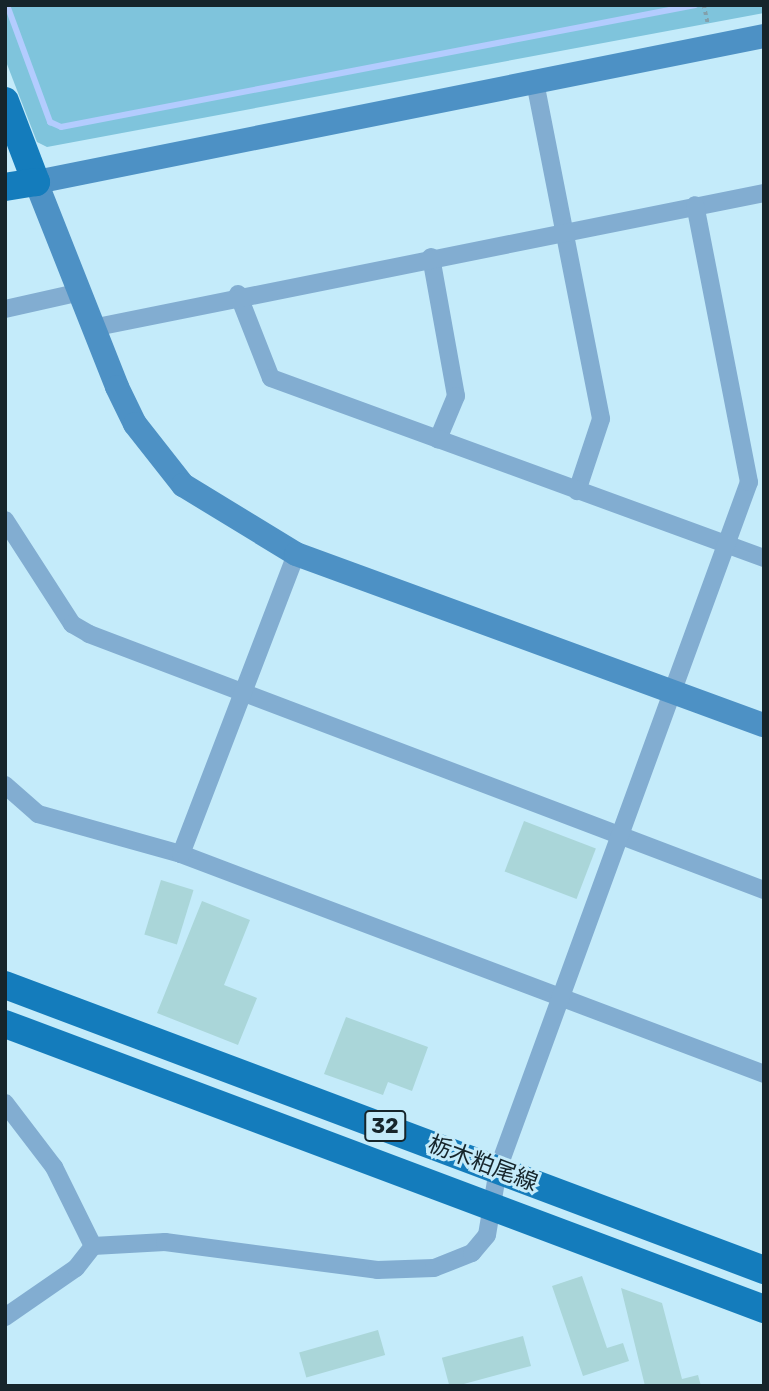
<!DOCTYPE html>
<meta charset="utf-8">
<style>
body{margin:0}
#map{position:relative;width:769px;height:1391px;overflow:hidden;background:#c4ebfa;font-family:Rubik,"Noto Sans JP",sans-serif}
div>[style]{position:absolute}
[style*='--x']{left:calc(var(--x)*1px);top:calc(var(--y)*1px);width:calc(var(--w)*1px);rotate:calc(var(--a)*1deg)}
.green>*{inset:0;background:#7fc4dc}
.stream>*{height:6px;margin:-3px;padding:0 3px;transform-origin:3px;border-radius:3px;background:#b3ccfe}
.building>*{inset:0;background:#aad6d9;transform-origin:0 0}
.path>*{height:3.5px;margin-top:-1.75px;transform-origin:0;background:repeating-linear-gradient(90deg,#82a0ac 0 3.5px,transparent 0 7px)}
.street>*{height:18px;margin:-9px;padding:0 9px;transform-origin:9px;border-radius:9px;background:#82add1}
.secondary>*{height:24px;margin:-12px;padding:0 12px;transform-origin:12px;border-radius:12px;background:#4d91c5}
.primary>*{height:28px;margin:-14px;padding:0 14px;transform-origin:14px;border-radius:14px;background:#147cbc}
span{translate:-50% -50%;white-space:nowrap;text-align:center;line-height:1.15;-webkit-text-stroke:6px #c4ebfa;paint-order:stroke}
.shield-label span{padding:2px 5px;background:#c4ebfa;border:2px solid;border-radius:5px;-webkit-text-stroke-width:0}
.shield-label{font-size:21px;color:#16252b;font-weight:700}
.street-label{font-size:23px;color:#16252b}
.frame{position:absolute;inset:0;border:7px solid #16252b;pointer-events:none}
</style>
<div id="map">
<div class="green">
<i style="clip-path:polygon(5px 5px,764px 5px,764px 13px,47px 147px,37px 142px,5px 59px)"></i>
</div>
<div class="stream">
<i style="--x:7;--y:5;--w:125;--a:69.8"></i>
<i style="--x:50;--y:122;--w:12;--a:24"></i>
<i style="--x:61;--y:127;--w:646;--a:-10.89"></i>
</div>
<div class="building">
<i style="left:524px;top:821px;width:77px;height:54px;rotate:21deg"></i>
<i style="left:161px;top:880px;width:34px;height:57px;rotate:17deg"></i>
<i style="clip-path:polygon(202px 901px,250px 920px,224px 985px,257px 998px,238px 1045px,157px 1013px)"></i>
<i style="clip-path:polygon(346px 1017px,428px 1047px,412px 1091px,388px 1082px,383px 1095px,324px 1074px)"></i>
<i style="clip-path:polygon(582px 1276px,607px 1348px,623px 1343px,629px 1361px,583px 1376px,552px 1286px)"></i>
<i style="clip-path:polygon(621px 1288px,662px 1303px,682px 1379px,698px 1375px,701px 1386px,645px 1386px)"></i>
<i style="left:378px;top:1330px;width:26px;height:82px;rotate:74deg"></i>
<i style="left:523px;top:1336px;width:31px;height:84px;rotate:75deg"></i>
</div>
<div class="path">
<i style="--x:704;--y:5;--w:19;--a:78"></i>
</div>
<div class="street">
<i style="--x:535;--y:82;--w:343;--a:78.9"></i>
<i style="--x:601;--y:419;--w:76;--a:108.4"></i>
<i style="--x:431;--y:257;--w:141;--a:79.8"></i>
<i style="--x:456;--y:396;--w:47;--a:112.7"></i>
<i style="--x:238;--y:294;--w:90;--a:68.6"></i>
<i style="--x:271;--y:378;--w:525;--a:20.06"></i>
<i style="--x:5;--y:309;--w:73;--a:-12.7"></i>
<i style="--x:92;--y:328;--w:685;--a:-11.36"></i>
<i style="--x:5;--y:520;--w:124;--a:57.2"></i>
<i style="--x:72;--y:624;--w:20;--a:30"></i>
<i style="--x:89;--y:634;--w:722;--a:20.77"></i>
<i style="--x:5;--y:785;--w:44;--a:41.3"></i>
<i style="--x:38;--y:814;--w:148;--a:15.6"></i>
<i style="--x:181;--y:854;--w:623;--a:20.67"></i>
<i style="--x:181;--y:854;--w:321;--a:-69"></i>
<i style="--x:5;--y:1103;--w:81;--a:52.6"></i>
<i style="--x:54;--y:1167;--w:88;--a:63.7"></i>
<i style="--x:5;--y:1317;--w:86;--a:-34.6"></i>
<i style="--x:76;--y:1268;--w:28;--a:-52"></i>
<i style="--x:93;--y:1246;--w:72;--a:-3.2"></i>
<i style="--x:165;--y:1242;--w:214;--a:7.5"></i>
<i style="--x:377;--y:1270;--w:57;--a:-2"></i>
<i style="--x:434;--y:1268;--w:41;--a:-21.5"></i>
<i style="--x:472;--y:1253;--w:23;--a:-50"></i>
<i style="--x:487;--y:1235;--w:67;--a:-80.5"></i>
<i style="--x:498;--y:1169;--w:731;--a:-69.93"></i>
<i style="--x:749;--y:482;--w:282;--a:-101"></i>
</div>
<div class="secondary">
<i style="--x:764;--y:36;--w:742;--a:168.66"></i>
<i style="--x:36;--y:182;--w:220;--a:68.4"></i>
<i style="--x:117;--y:387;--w:41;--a:64.1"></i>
<i style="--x:135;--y:424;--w:78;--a:51.8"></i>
<i style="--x:183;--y:485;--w:132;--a:31.4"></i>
<i style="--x:296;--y:554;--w:498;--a:20.1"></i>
</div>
<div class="primary">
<i style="--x:5;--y:101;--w:87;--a:69.1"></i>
<i style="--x:36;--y:182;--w:31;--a:171"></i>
<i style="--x:5;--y:985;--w:811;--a:20.58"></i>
<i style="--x:5;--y:1024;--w:811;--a:20.58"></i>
</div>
<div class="shield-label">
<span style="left:385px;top:1126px">32</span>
</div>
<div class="street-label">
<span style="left:483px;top:1163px;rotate:21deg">栃木粕尾線</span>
</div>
<div class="frame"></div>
</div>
